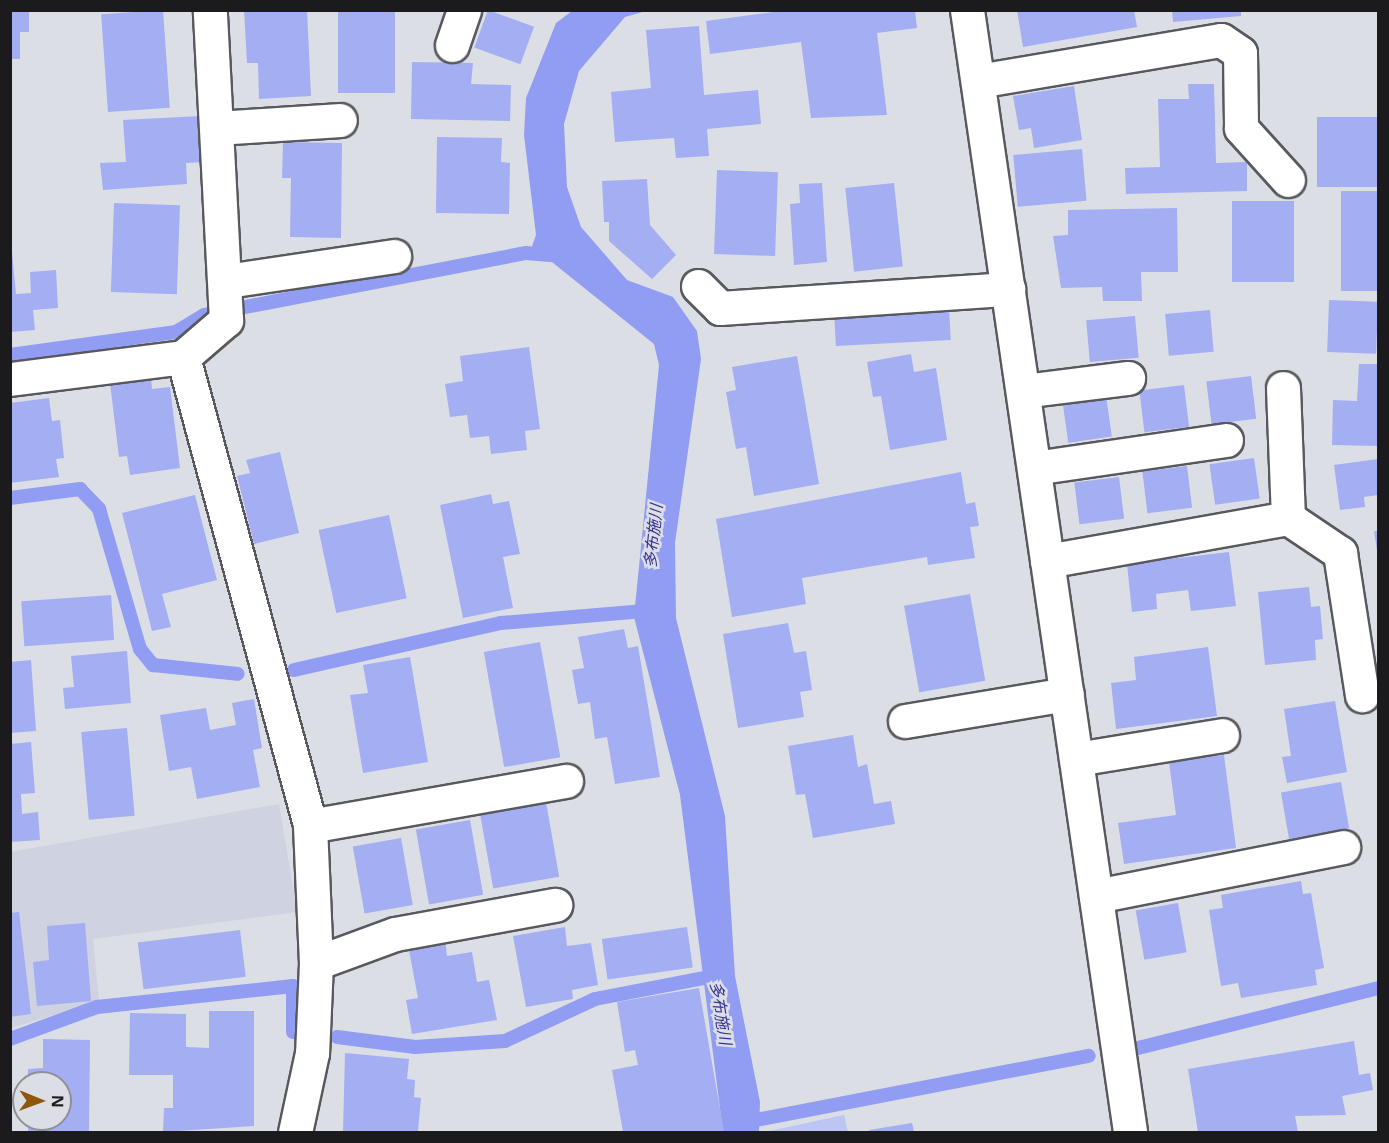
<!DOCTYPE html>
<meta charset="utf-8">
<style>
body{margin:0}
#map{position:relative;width:1389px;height:1143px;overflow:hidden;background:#dcdee5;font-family:"Noto Sans","Noto Sans JP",sans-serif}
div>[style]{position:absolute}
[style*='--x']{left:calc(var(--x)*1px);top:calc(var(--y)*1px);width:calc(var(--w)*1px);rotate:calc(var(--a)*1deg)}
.built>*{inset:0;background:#cfd2e0}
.green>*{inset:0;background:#bdc5f2}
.water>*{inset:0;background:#919df2}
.stream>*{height:14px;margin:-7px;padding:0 7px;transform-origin:7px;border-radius:7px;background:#919df2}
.building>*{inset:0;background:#a3aef3;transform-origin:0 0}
.roads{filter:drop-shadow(2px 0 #58595f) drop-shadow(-2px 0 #58595f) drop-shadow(0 2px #58595f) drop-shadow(0 -2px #58595f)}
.minor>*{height:33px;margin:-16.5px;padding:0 16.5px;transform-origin:16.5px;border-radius:16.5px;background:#fff}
span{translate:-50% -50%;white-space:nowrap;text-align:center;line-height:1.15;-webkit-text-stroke:5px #dcdee5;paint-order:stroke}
.water-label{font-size:16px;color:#312f90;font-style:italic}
.frame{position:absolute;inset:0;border:12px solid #1b1b1d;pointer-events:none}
.north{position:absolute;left:12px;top:1071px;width:60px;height:60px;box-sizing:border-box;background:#dcdee5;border:2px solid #8f9095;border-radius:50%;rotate:91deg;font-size:16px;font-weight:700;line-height:24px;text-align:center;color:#1b1b1d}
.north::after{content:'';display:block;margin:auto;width:21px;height:27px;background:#8e570c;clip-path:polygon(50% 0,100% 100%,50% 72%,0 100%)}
</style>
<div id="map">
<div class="built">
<i style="clip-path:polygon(279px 804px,297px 912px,93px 939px,99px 1001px,11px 1028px,11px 852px)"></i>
</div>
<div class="green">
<i style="clip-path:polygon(844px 1115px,848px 1132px,768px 1132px,769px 1131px)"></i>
</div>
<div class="water">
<i style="clip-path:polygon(572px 11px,646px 11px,625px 17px,579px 71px,564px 124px,567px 187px,581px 227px,627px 280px,673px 297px,697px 331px,701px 359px,675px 543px,676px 618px,725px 816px,735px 976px,760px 1102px,759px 1132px,723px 1132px,680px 795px,634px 617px,659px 365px,654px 344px,532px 246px,536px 235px,524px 135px,526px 98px,556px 23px)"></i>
</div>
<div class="stream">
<i style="--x:10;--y:355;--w:168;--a:-7.9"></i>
<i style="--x:176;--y:332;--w:33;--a:-31"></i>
<i style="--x:204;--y:315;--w:328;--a:-10.9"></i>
<i style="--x:526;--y:253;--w:33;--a:5"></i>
<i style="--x:10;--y:498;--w:71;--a:-7.3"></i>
<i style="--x:80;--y:489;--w:28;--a:46"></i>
<i style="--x:99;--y:509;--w:146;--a:73.7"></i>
<i style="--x:140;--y:649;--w:21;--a:51"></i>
<i style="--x:153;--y:665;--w:85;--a:6"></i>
<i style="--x:294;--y:670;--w:212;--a:-12.8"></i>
<i style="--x:501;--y:623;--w:144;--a:-4.8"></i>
<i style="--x:337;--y:1037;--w:79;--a:7.3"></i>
<i style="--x:415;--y:1047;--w:90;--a:-3.8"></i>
<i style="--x:505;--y:1041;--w:99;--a:-25"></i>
<i style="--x:595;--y:999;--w:121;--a:-10.9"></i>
<i style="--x:10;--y:1039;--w:93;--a:-20.2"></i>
<i style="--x:97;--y:1007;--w:197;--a:-6.1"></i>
<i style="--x:293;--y:986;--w:46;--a:90"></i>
<i style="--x:1138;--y:1048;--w:247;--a:-14"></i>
<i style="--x:740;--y:1123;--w:355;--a:-10.9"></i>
</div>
<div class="building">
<i style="clip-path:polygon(10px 10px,29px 10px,29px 32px,20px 32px,20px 59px,10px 59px)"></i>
<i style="left:163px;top:10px;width:98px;height:62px;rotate:86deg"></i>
<i style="clip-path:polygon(244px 10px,307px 10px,311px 96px,259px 99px,258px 63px,247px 63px)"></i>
<i style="left:338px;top:10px;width:57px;height:83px"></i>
<i style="left:488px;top:10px;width:49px;height:40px;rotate:20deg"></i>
<i style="clip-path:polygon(788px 10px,915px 10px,917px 28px,877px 33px,887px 115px,811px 118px,801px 42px,710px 54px,706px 21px)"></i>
<i style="clip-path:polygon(1017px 10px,1134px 10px,1137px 27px,1023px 47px)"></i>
<i style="clip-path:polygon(1172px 10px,1241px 10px,1241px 16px,1173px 22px)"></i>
<i style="clip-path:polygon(699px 26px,704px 95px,758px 90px,761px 124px,707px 129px,709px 156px,676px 158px,674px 138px,615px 142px,611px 92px,651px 88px,646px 30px)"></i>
<i style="clip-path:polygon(412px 62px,473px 63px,471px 84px,511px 85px,510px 121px,411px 119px)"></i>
<i style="clip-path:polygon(1188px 84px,1214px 84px,1216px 163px,1247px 162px,1247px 191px,1126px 194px,1125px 168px,1160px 167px,1158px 99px,1189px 99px)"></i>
<i style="clip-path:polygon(1074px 86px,1082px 140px,1034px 148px,1031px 128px,1019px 130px,1013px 96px)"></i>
<i style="clip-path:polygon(201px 116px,204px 162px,186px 163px,187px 184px,103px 190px,100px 163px,126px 162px,123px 120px)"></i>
<i style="left:1378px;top:117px;width:70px;height:61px;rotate:90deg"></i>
<i style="clip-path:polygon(437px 137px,502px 138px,501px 162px,510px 163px,509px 214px,436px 213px)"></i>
<i style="clip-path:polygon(283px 142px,342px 143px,341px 238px,290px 237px,291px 178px,282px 178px)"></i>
<i style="left:1082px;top:149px;width:52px;height:69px;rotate:85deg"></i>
<i style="left:717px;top:170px;width:61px;height:84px;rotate:2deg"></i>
<i style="clip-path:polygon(647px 179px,650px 225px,676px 255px,652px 279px,609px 241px,609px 222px,604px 222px,602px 181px)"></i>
<i style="clip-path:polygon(822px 183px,827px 262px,794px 265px,790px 204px,800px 203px,799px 184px)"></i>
<i style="left:894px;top:183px;width:84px;height:49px;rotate:84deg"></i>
<i style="left:1341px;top:191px;width:37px;height:100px"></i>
<i style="left:1232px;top:201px;width:62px;height:81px"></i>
<i style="left:114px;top:203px;width:66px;height:89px;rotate:2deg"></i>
<i style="clip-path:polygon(1177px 208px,1178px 272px,1141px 272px,1142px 301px,1103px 301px,1102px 287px,1061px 288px,1053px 236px,1068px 235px,1068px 210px)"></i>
<i style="clip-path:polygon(10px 231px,16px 294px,31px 293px,30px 272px,56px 270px,58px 308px,33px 310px,35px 330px,10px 332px)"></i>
<i style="left:1329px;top:300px;width:49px;height:52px;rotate:2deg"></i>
<i style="left:949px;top:307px;width:33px;height:115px;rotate:87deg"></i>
<i style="left:1210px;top:310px;width:42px;height:45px;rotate:85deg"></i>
<i style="left:1135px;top:316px;width:42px;height:49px;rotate:85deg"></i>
<i style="clip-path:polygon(529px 347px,540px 429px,525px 431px,527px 450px,491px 454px,489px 436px,470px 438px,467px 415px,450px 417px,445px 384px,463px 381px,460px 356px)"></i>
<i style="clip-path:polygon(911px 354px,914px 372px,936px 368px,947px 440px,890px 450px,881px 396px,873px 397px,867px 362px)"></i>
<i style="clip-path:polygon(797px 356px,819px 484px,754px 496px,746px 447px,736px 449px,726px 392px,736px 390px,732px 367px)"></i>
<i style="clip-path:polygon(1359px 364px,1378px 364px,1378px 446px,1332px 445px,1333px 400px,1357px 401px)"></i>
<i style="left:1251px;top:376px;width:43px;height:45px;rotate:83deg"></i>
<i style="clip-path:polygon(151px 378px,152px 389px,170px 387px,180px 468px,130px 475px,127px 456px,119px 457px,110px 383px)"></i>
<i style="left:1184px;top:385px;width:42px;height:45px;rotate:83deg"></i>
<i style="left:1106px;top:395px;width:42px;height:44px;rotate:82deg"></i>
<i style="clip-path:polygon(49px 398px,52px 421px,60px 420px,64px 458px,56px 459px,59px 477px,10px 483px,10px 403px)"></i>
<i style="clip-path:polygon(280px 452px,299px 533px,254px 544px,237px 476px,250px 473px,246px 460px)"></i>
<i style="left:1254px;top:458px;width:41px;height:45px;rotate:82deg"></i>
<i style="clip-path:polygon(1378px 459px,1378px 495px,1364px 497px,1365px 507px,1340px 510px,1334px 465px)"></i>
<i style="left:1187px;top:466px;width:42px;height:45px;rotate:83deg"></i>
<i style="clip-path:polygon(961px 472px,966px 504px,975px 502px,979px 526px,970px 527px,975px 558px,928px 565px,927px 557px,802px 578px,806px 604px,732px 617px,716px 519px)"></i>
<i style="left:1119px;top:477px;width:42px;height:45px;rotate:83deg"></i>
<i style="clip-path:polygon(491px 494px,493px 504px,509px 501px,520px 554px,503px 557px,513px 608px,463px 618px,440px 505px)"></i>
<i style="clip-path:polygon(195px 495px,217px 580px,162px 594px,171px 627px,152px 631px,122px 513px)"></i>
<i style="left:389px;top:515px;width:85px;height:72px;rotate:78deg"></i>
<i style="clip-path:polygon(1374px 531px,1378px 531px,1378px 550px,1377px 550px)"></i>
<i style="clip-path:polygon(1229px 552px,1236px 606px,1191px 611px,1188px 590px,1156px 594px,1157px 609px,1132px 612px,1127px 564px)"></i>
<i style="clip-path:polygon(1309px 587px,1311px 607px,1320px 606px,1323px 639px,1315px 640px,1316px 660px,1265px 665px,1258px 592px)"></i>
<i style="left:970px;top:594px;width:88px;height:67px;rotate:80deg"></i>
<i style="left:111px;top:595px;width:45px;height:90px;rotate:86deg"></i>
<i style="clip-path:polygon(788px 623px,794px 653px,806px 651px,812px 690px,800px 692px,804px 717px,738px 728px,723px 634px)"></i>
<i style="clip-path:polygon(624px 629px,628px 648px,638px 646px,660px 777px,615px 784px,607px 737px,595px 739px,590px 702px,578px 704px,572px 670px,584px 668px,578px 637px)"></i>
<i style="left:540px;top:642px;width:117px;height:57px;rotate:80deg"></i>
<i style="clip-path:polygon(1208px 647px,1217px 716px,1116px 729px,1111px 683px,1136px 680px,1134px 657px)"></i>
<i style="clip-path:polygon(127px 651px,131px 703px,65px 709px,63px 688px,74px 687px,71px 656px)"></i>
<i style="clip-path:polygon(410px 657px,428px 762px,363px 773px,350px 695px,368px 693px,363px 665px)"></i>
<i style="clip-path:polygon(31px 660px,36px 731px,10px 733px,10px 662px)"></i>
<i style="clip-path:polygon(254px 699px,262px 748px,253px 750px,260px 787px,197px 799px,191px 767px,169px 771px,160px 715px,206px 708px,210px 730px,236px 725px,232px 703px)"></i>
<i style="clip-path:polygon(1335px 701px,1347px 772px,1287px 783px,1282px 757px,1291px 756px,1284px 709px)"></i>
<i style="left:127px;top:728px;width:88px;height:46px;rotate:85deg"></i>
<i style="clip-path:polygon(853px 735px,858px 767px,867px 764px,874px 804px,891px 801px,895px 824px,813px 838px,805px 794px,796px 795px,788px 746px)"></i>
<i style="clip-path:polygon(31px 742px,35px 793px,21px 794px,22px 814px,38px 812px,40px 840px,10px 842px,10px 744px)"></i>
<i style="clip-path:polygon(1224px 755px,1236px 848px,1124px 864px,1118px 823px,1176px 815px,1169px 762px)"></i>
<i style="left:1341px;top:782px;width:47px;height:61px;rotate:80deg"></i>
<i style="left:546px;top:802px;width:76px;height:67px;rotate:80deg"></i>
<i style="left:470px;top:820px;width:76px;height:55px;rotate:80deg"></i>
<i style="left:401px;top:838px;width:68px;height:49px;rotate:80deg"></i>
<i style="clip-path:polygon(1301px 881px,1303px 894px,1311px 893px,1324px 968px,1315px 970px,1317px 985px,1241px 998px,1238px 983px,1221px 986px,1209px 910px,1223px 908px,1221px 895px)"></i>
<i style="left:1178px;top:903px;width:50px;height:43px;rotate:80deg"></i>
<i style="clip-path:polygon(19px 912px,31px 1014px,10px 1017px,10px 913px)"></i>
<i style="clip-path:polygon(85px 923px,91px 1001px,37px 1006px,33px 962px,49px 960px,47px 926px)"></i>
<i style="clip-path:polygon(565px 927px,567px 946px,591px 943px,598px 985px,572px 990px,573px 999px,526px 1007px,513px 936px)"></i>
<i style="left:687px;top:927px;width:41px;height:86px;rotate:82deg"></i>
<i style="left:240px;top:930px;width:47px;height:103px;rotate:83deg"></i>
<i style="clip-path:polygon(445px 939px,447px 956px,472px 952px,477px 982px,489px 980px,497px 1020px,412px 1034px,406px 1000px,418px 998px,408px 945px)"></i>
<i style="clip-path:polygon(699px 988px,724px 1132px,623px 1132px,612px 1070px,638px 1065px,635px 1050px,625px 1052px,617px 1002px)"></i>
<i style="clip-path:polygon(209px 1011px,254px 1011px,254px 1126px,163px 1132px,164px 1108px,173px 1108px,173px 1075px,129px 1075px,130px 1013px,186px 1014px,186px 1047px,209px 1048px)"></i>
<i style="clip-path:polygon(43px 1039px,90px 1040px,89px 1132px,28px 1132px,28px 1119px,60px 1119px,60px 1083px,28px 1083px,28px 1069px,43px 1068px)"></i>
<i style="clip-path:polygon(1354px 1041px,1359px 1075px,1370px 1073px,1373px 1090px,1342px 1096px,1346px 1115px,1295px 1116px,1298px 1132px,1198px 1132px,1188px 1069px)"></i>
<i style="clip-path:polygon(345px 1053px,409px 1059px,407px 1079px,415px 1080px,414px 1097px,421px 1098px,418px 1131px,343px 1132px)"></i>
<i style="clip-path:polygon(912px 1123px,914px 1132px,870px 1132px,869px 1130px)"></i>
</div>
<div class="roads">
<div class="minor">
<i style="--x:967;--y:10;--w:1134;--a:81.73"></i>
<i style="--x:452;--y:45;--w:37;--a:-71"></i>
<i style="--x:978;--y:81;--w:246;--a:-9.6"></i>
<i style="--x:1221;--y:40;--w:23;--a:34"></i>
<i style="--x:1240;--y:53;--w:75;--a:89.2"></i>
<i style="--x:1241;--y:128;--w:70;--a:47.9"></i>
<i style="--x:217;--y:128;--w:123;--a:-3.7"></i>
<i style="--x:227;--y:281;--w:169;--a:-8.5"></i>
<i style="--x:698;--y:286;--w:31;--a:45"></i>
<i style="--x:720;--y:308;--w:289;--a:-3.8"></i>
<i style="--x:183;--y:357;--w:486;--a:74.8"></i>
<i style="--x:310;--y:826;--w:137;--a:87.5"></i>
<i style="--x:316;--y:963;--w:90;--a:92.5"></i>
<i style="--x:312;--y:1053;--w:81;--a:102.1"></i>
<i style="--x:10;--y:379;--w:174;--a:-7.2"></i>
<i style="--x:183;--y:357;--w:57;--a:-40.7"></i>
<i style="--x:226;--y:320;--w:310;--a:-93"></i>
<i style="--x:1283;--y:388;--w:130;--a:87.8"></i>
<i style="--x:1023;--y:391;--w:106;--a:-7.1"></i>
<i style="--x:1034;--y:468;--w:194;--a:-8.3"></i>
<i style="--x:1047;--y:561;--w:245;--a:-10.1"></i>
<i style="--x:1288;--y:518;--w:63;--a:33.9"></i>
<i style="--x:1340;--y:553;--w:144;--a:81.2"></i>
<i style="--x:905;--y:721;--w:164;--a:-9.5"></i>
<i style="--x:1076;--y:759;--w:148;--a:-9.3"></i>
<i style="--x:310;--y:826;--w:260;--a:-10"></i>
<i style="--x:1096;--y:896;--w:252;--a:-11.2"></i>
<i style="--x:316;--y:963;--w:84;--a:-20.2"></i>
<i style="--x:395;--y:934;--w:163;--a:-10.3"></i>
</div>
</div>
<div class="water-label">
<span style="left:653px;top:536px;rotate:-84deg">多布施川</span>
<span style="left:721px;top:1013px;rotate:81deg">多布施川</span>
</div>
<div class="frame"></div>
<div class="north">N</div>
</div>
